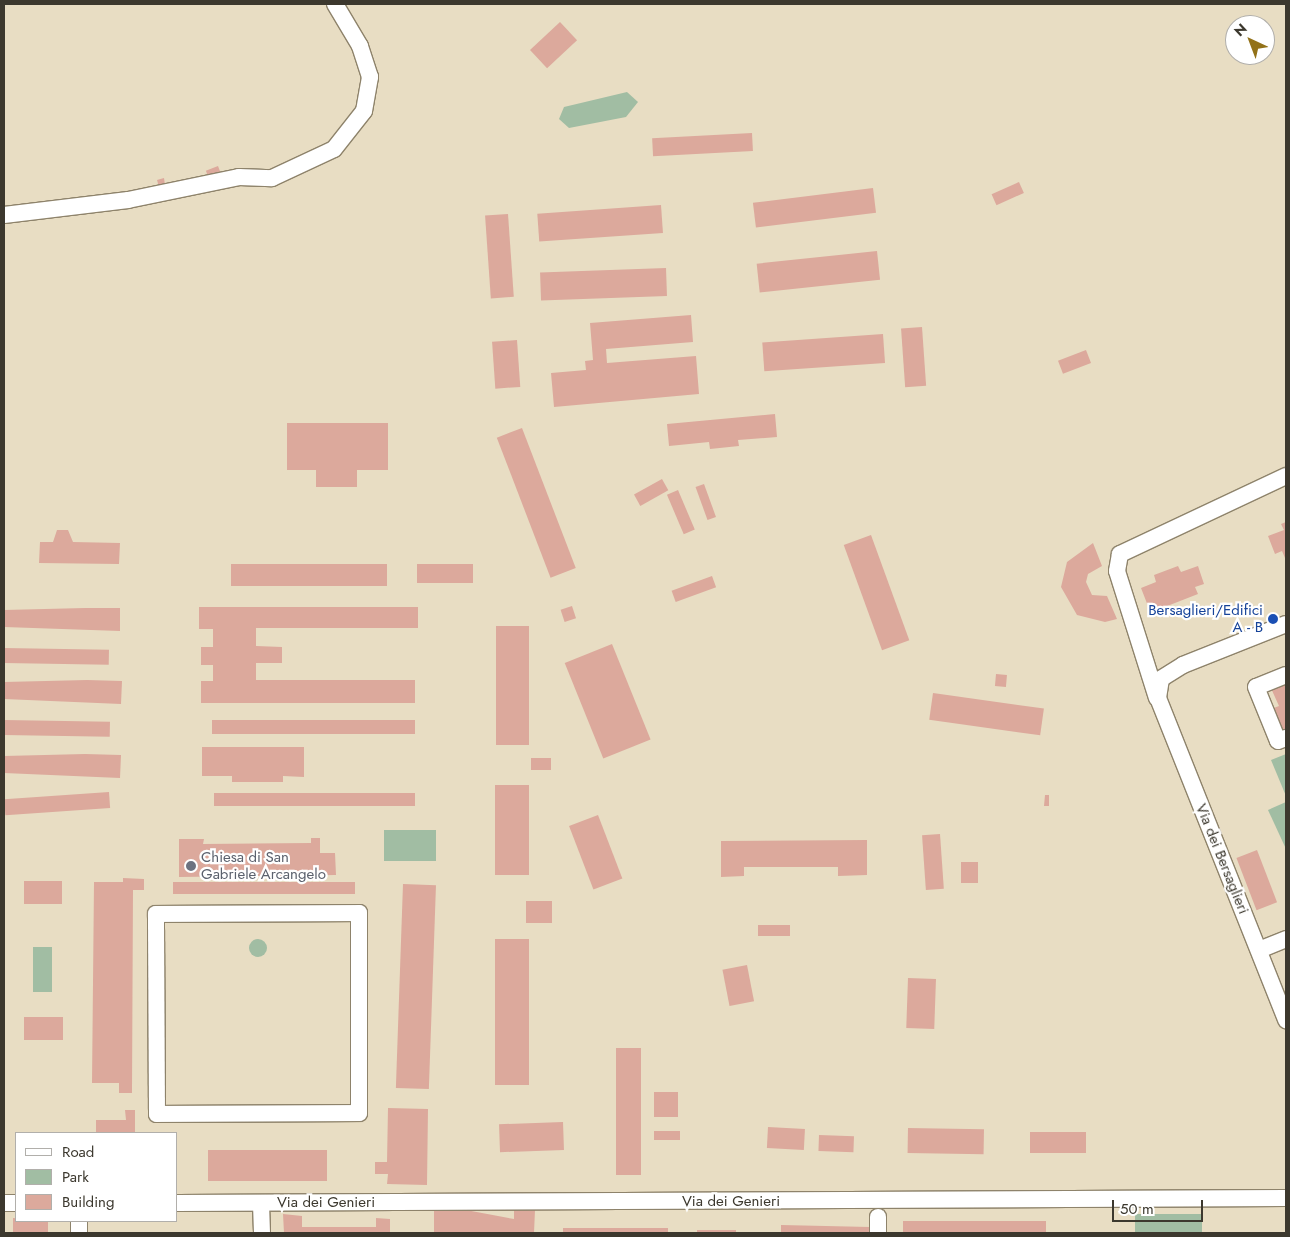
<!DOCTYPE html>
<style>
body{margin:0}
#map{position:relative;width:1290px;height:1237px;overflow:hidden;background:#e8ddc3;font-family:Jost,sans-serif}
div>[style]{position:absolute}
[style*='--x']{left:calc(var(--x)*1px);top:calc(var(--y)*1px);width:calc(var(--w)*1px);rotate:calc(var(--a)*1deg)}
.green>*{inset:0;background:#a1bda3;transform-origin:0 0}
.round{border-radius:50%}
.building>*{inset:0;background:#dca99c;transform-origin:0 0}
.roads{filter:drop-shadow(1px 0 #8e836b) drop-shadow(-1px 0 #8e836b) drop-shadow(0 1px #8e836b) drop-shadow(0 -1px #8e836b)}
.minor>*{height:16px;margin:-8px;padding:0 8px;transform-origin:8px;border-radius:8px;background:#fff}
.dots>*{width:14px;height:14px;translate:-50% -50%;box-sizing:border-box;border:2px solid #fff;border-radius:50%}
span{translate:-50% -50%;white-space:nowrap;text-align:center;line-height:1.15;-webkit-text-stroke:4.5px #fff;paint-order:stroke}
.transit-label{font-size:15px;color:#164399}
.right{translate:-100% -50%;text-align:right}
.worship-label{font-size:15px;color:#5b616d}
.left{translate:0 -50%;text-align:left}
.street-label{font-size:15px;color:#3c382e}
.frame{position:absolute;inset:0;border:5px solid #3c382e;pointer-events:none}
.legend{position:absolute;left:15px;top:1132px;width:162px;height:90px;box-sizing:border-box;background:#fff;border:1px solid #b1afab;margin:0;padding:6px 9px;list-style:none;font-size:15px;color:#3c382e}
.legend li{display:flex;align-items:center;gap:10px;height:25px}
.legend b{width:25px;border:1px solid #b1afab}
.north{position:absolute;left:1225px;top:15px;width:50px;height:50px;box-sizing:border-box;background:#fff;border:1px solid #b1afab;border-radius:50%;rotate:317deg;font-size:14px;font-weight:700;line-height:20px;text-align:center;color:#3c382e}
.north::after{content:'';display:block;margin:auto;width:18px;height:22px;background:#937219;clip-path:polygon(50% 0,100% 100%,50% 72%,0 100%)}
.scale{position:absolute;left:1112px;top:1200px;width:91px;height:22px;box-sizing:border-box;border:2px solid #3c382e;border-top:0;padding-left:6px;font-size:15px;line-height:18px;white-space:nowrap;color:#3c382e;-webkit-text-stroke:4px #fff;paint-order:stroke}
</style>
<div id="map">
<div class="green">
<i style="clip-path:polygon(627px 92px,638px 102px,626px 117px,569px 128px,559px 119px,564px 107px)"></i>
<i style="clip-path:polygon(1286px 754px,1286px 796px,1271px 760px)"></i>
<i style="clip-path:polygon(1286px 802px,1286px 849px,1268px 810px)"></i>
<i style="left:436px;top:830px;width:31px;height:52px;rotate:90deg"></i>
<i class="round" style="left:249px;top:939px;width:18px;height:18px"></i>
<i style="left:33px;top:947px;width:19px;height:45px"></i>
<i style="left:1202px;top:1214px;width:19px;height:67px;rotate:90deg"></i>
</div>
<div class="building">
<i style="left:560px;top:22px;width:25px;height:41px;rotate:47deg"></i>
<i style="left:752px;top:133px;width:18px;height:100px;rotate:87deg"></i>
<i style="left:218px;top:166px;width:9px;height:13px;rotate:69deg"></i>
<i style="clip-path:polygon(164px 178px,165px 185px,159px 187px,157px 180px)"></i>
<i style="left:1019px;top:182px;width:12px;height:30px;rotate:66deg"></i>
<i style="left:873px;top:188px;width:25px;height:121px;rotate:83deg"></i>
<i style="left:661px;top:205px;width:28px;height:124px;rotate:86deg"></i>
<i style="left:508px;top:214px;width:83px;height:23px;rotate:86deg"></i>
<i style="left:877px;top:251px;width:29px;height:121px;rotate:84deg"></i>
<i style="left:666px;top:268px;width:28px;height:126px;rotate:88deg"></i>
<i style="clip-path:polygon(691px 315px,693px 342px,606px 349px,607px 363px,696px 356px,699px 394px,554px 407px,551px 373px,586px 370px,585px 361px,593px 360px,590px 323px)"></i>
<i style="left:922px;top:327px;width:59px;height:21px;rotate:86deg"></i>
<i style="left:883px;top:334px;width:29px;height:121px;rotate:86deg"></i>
<i style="left:517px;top:340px;width:47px;height:25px;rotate:86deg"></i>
<i style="left:1086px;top:350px;width:14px;height:30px;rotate:69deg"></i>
<i style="clip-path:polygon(775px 414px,777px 437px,738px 440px,739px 446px,710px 449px,709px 442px,669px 446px,667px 424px)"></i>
<i style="clip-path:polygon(287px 423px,388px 423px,388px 470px,357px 470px,357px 487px,316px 487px,316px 470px,287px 470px)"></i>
<i style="left:522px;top:428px;width:150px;height:27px;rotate:69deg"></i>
<i style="left:662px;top:479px;width:13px;height:32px;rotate:61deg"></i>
<i style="left:704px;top:484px;width:35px;height:9px;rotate:70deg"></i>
<i style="left:678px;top:490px;width:43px;height:12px;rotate:67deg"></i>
<i style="clip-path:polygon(1286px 522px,1286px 557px,1285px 558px,1282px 551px,1275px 554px,1268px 536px,1284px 530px,1281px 524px)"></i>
<i style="clip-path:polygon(57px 530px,68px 530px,73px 542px,120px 543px,119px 564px,39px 563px,40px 542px,53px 542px)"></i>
<i style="left:871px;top:535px;width:112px;height:29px;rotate:70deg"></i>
<i style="clip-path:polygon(1093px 543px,1102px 566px,1088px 574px,1086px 582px,1092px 595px,1107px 596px,1117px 619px,1105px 622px,1077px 615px,1061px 587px,1067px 562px)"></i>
<i style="left:231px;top:564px;width:156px;height:22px"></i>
<i style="left:417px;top:564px;width:56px;height:19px"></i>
<i style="clip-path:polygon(1178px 566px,1181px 572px,1198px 566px,1204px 584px,1195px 587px,1198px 594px,1157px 610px,1155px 603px,1148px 606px,1141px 588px,1156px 582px,1154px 575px)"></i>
<i style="left:712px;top:576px;width:12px;height:43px;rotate:70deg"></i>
<i style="left:572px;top:606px;width:13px;height:12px;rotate:72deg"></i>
<i style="clip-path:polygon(199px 607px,418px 607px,418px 628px,256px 628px,256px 646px,282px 647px,282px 663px,256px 663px,256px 680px,415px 680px,415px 703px,201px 703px,201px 681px,213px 681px,213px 665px,201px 665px,201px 647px,213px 647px,213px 629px,199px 629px)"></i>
<i style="clip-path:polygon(85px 608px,120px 608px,120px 631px,4px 627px,4px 610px)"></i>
<i style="left:496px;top:626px;width:33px;height:119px"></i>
<i style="left:612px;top:644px;width:103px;height:51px;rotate:68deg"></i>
<i style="left:4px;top:648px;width:105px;height:15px;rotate:1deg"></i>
<i style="left:996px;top:674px;width:11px;height:12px;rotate:5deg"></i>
<i style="clip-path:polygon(1286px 679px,1286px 731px,1281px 734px,1271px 709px,1279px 706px,1270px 686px)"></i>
<i style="clip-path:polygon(87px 680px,122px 681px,121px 704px,4px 699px,4px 682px)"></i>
<i style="left:933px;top:693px;width:112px;height:27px;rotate:8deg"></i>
<i style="left:4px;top:720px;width:106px;height:15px;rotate:1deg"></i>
<i style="left:212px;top:720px;width:203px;height:14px"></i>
<i style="clip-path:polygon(202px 747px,304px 747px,304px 777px,283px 776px,283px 782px,232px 782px,232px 776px,202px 776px)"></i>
<i style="clip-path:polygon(85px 754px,121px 755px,120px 778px,4px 773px,4px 756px)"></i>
<i style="left:531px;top:758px;width:20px;height:12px"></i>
<i style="left:495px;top:785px;width:34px;height:90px"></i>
<i style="left:109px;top:792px;width:16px;height:105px;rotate:86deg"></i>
<i style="left:214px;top:793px;width:201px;height:13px"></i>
<i style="clip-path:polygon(1045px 795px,1049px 795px,1049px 806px,1044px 806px)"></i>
<i style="left:598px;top:815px;width:68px;height:31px;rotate:69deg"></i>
<i style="left:940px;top:834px;width:55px;height:18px;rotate:86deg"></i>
<i style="clip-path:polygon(311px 838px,320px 838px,320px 853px,335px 853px,336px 875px,179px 877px,179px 839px,204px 839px,203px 844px,311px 843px)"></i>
<i style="clip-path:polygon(867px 840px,867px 875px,838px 876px,838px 867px,744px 867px,744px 876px,721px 877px,721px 841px)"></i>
<i style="left:1257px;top:850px;width:56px;height:22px;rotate:69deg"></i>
<i style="left:978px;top:862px;width:21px;height:17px;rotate:90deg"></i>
<i style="clip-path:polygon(123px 878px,144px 879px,144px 890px,133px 890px,132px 1093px,119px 1093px,119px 1083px,92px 1083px,94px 882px,123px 882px)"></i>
<i style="left:24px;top:881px;width:38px;height:23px"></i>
<i style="left:173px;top:882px;width:182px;height:12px"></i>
<i style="left:403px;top:884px;width:33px;height:204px;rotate:2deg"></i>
<i style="left:526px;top:901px;width:26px;height:22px"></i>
<i style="left:758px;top:925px;width:32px;height:11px"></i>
<i style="left:495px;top:939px;width:34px;height:146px"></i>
<i style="left:747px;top:965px;width:37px;height:25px;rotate:79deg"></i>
<i style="left:908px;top:978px;width:28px;height:50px;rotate:2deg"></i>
<i style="left:24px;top:1017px;width:39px;height:23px"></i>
<i style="left:616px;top:1048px;width:25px;height:127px"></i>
<i style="left:678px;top:1092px;width:25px;height:24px;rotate:90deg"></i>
<i style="clip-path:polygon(388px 1108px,428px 1109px,427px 1185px,387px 1184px,388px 1174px,375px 1174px,375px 1162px,387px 1162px)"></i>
<i style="clip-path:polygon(125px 1110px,135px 1110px,135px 1133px,96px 1133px,96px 1120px,126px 1120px)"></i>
<i style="left:563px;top:1122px;width:28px;height:64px;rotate:88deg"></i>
<i style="left:768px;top:1127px;width:37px;height:21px;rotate:3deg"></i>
<i style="left:908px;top:1128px;width:76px;height:25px;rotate:1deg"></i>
<i style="left:654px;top:1131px;width:26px;height:9px"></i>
<i style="left:1030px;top:1132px;width:56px;height:21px"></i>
<i style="left:819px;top:1135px;width:35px;height:16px;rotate:2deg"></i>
<i style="left:208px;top:1150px;width:119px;height:31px"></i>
<i style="clip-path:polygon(466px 1210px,514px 1219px,514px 1210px,535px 1210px,534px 1233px,434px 1233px,434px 1211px)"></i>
<i style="clip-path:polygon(283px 1214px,302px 1216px,302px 1227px,376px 1227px,376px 1218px,390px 1219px,390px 1233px,284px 1233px)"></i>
<i style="clip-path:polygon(13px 1218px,48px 1221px,48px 1233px,13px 1233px)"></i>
<i style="left:903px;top:1221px;width:143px;height:12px"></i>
<i style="clip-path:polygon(781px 1225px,870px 1227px,870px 1233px,781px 1233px)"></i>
<i style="left:563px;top:1228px;width:105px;height:5px"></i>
<i style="left:697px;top:1230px;width:39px;height:3px"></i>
</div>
<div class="roads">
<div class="minor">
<i style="--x:4;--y:215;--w:125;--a:-6.9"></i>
<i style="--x:128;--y:200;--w:113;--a:-11.7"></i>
<i style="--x:239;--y:177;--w:33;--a:2"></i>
<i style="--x:272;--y:178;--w:68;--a:-25.1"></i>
<i style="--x:334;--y:149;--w:48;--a:-51.7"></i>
<i style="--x:364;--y:111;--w:35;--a:-80"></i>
<i style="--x:370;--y:77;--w:33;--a:-108"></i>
<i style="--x:360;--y:46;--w:49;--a:-120.8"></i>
<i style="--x:1286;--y:624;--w:111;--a:158.3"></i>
<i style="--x:1183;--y:665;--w:26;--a:148"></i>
<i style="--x:1161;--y:679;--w:19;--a:99"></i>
<i style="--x:1158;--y:698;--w:347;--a:68.3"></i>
<i style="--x:1286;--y:675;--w:32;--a:158"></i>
<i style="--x:1256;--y:687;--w:58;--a:67.8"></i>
<i style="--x:1278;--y:741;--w:9;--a:-21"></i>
<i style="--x:1157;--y:698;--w:133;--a:-107.5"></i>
<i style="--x:1117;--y:571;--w:17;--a:-80"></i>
<i style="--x:1120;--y:554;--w:183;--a:-25.2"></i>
<i style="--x:359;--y:913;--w:200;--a:90"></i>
<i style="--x:359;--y:1113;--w:202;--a:179.7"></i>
<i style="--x:157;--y:1114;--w:200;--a:-90.3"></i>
<i style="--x:156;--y:914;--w:203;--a:-0.3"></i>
<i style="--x:1259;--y:950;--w:29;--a:-22"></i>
<i style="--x:4;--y:1203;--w:12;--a:0"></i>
<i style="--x:176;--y:1203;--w:1110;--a:-0.26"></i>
<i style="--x:261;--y:1204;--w:29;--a:88"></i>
<i style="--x:878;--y:1217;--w:16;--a:90"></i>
<i style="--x:79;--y:1233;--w:12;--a:-90"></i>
</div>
</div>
<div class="dots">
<i style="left:1273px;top:619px;background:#1a4fb4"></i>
<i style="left:191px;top:866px;background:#6b7280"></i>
</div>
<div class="transit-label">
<span class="right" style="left:1263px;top:619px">Bersaglieri/Edifici<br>A - B</span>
</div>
<div class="worship-label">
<span class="left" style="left:201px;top:866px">Chiesa di San<br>Gabriele Arcangelo</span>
</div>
<div class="street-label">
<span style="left:1222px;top:859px;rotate:68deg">Via dei Bersaglieri</span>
<span style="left:731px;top:1202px">Via dei Genieri</span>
<span style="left:326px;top:1203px">Via dei Genieri</span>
</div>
<div class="frame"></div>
<ul class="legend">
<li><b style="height:6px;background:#fff"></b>Road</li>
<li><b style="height:14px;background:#a1bda3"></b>Park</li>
<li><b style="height:14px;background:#dca99c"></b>Building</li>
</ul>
<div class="north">N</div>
<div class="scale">50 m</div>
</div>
